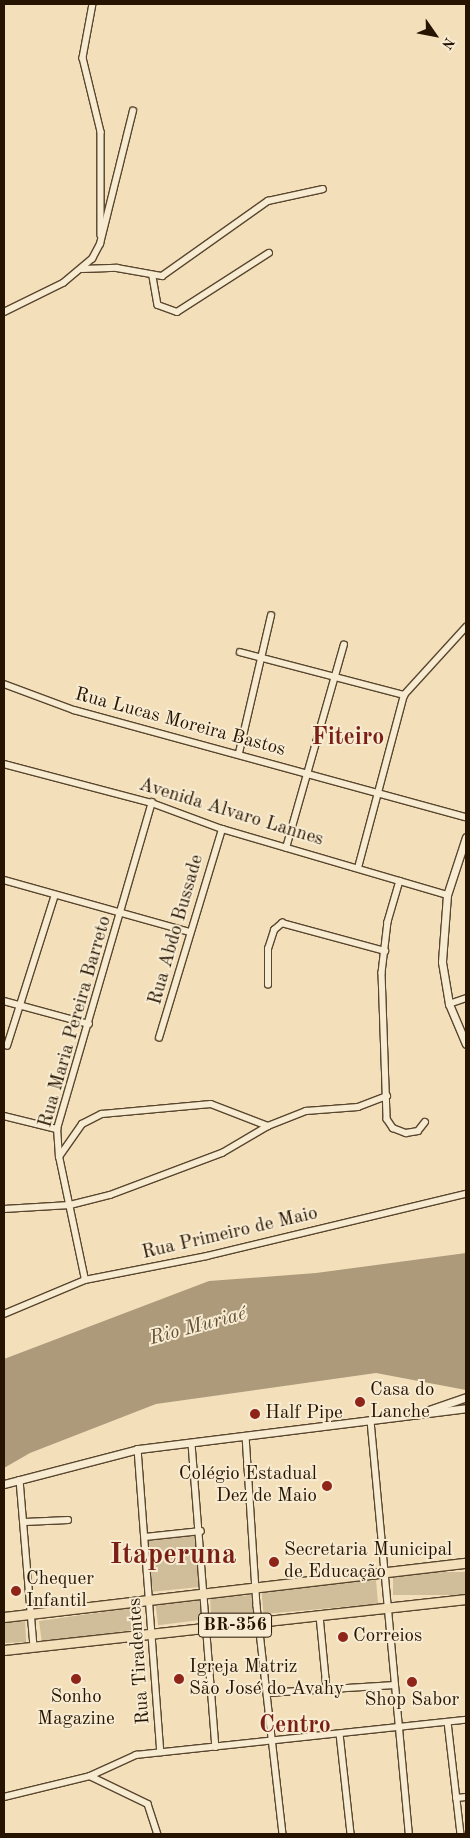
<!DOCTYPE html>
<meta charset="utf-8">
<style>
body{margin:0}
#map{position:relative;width:470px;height:1838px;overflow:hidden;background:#f3e0ba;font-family:"Old Standard TT",serif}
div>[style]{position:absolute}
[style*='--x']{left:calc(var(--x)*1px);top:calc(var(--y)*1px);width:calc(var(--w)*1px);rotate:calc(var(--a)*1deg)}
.green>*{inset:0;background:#d0bd9a;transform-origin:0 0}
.water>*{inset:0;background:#ad9a7b}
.roads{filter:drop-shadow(1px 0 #59462e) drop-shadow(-1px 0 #59462e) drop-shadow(0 1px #59462e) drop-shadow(0 -1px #59462e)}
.minor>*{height:5.5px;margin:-2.75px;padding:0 2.75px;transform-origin:2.75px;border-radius:2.75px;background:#f7ebd2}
.tertiary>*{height:7px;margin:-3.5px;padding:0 3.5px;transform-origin:3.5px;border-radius:3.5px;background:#f7ebd2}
.trunk>*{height:9px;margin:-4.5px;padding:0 4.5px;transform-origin:4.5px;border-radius:4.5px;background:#f3e0ba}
.dots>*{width:14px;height:14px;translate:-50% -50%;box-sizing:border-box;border:2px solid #f7ebd2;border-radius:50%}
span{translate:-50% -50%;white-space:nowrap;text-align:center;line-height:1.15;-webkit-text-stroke:4px #f7ebd2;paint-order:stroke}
.shield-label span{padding:1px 4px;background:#f7ebd2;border:1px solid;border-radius:4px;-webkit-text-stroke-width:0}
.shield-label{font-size:18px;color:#261300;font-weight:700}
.street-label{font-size:19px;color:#261300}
.poi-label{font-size:19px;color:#261300}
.left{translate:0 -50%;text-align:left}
.right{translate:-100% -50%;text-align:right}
.water-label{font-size:20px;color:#635037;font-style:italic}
.district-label{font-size:24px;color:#7a1f14;font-weight:700}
.town-label{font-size:29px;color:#7a1f14;font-weight:700}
.frame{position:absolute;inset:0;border:5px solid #261300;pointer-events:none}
.north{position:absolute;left:410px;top:10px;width:50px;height:50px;-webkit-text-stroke:4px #f7ebd2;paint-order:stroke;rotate:123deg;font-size:14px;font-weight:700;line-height:20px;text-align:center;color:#261300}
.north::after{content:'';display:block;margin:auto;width:18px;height:22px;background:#261300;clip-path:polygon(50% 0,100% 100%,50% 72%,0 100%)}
</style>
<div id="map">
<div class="green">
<i style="left:196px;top:1534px;width:53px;height:49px;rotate:84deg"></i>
<i style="left:466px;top:1572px;width:23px;height:73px;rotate:90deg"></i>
<i style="left:376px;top:1580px;width:24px;height:115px;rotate:85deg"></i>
<i style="left:253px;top:1595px;width:21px;height:43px;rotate:87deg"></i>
<i style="left:199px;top:1597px;width:23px;height:44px;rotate:83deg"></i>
<i style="left:138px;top:1607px;width:22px;height:100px;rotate:82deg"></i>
<i style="left:25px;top:1620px;width:22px;height:21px;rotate:87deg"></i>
</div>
<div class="water">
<i style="clip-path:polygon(466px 1253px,466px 1390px,376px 1373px,156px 1404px,30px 1453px,4px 1468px,4px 1359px,209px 1281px,316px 1273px)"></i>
</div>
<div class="roads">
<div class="minor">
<i style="--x:93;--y:4;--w:55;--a:100.5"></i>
<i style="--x:83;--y:58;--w:76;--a:76.3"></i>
<i style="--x:101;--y:132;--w:103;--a:90"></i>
<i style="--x:82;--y:269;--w:35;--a:-2"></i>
<i style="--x:117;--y:268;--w:46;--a:10.1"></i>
<i style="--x:162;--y:276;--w:130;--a:-35.3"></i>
<i style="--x:268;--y:201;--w:56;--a:-12.3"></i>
<i style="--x:153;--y:277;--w:28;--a:80"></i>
<i style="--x:158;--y:305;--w:20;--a:20"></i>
<i style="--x:177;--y:312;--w:109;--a:-32.7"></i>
<i style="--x:4;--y:312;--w:66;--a:-26.2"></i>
<i style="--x:63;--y:283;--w:38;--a:-40"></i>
<i style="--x:92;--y:259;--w:17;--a:-62"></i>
<i style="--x:100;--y:244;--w:137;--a:-76.1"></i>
<i style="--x:240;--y:652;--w:170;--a:14.7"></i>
<i style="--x:4;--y:684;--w:75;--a:20.4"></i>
<i style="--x:74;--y:710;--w:406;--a:15.3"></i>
<i style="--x:239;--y:753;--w:141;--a:-76.9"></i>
<i style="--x:4;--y:764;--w:153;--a:14.8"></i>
<i style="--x:152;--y:803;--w:75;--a:20.4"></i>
<i style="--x:222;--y:829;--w:234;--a:16.3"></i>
<i style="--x:286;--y:848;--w:211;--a:-74.1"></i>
<i style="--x:358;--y:868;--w:179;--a:-75.1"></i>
<i style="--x:404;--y:695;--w:92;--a:-47.6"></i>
<i style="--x:4;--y:880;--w:193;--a:15.6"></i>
<i style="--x:400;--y:881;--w:43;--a:106.3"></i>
<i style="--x:388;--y:922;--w:51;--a:96.7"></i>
<i style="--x:382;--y:973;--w:146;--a:88"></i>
<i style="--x:387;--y:1119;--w:11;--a:56"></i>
<i style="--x:393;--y:1128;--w:14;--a:21"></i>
<i style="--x:406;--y:1133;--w:12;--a:-9"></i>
<i style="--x:418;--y:1131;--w:11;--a:-52"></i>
<i style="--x:268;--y:985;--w:36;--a:-90"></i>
<i style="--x:268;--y:949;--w:20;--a:-72"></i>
<i style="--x:274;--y:930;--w:11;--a:-41"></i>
<i style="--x:282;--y:923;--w:107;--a:15.2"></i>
<i style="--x:4;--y:1001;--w:88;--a:15.1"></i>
<i style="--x:449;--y:1004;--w:18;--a:-19"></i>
<i style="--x:159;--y:1038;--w:218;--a:-73.2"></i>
<i style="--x:7;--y:1046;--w:158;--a:-72.4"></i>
<i style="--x:4;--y:1116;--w:55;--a:13.8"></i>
<i style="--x:59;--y:1157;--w:40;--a:-55.1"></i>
<i style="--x:82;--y:1124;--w:22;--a:-27"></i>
<i style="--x:102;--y:1114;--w:109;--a:-5.2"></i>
<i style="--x:211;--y:1104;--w:61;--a:21.1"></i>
<i style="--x:268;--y:1126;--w:41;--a:-21.5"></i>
<i style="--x:306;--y:1111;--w:52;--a:-4.4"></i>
<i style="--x:358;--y:1107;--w:31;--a:-21"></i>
<i style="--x:4;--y:1209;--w:66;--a:-3.5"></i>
<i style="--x:70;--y:1205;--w:41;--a:-14"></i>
<i style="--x:110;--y:1195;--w:120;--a:-20.6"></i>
<i style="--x:222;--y:1153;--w:53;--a:-30.4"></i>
<i style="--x:85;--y:1280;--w:126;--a:-101.9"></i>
<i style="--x:59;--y:1157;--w:28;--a:-94"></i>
<i style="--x:57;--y:1129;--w:340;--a:-73.8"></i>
<i style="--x:4;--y:1314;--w:88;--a:-22.8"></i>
<i style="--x:85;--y:1280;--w:124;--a:-11.1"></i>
<i style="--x:207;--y:1256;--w:266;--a:-13.5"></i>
<i style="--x:371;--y:1421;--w:415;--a:84.7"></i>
<i style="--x:246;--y:1436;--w:170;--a:86.3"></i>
<i style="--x:257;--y:1606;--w:229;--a:83.5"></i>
<i style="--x:192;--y:1444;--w:304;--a:85.5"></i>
<i style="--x:138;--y:1449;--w:304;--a:85.7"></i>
<i style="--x:20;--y:1480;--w:168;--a:85.2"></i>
<i style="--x:25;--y:1522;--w:43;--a:-2.7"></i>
<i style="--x:145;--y:1537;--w:56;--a:-6.1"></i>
<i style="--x:320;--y:1616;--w:73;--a:84.5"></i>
<i style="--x:267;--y:1693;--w:128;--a:-3.6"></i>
<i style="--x:448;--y:1722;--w:113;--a:83.4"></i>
<i style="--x:340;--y:1734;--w:101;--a:83.7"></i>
<i style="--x:90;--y:1776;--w:64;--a:25.8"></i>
<i style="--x:148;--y:1804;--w:32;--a:72"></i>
<i style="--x:4;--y:1797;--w:89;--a:-13.7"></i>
<i style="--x:90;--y:1776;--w:51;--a:-24.5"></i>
<i style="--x:136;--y:1755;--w:332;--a:-6.1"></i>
<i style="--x:456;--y:1798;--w:10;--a:-6"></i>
</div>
<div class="tertiary">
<i style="--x:466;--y:837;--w:61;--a:108.1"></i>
<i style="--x:447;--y:895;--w:67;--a:94.3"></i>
<i style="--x:442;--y:962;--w:43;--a:80.5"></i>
<i style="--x:449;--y:1004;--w:43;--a:67"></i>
<i style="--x:429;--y:1410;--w:39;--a:-19"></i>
<i style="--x:4;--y:1484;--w:138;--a:-14.6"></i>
<i style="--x:138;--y:1449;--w:331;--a:-7.1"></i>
</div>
<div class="trunk">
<i style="--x:4;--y:1617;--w:465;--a:-6.7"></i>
<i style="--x:4;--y:1650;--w:465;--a:-6.3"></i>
</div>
</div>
<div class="dots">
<i style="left:360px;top:1402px;background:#8f2418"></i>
<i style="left:255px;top:1414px;background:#8f2418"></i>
<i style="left:327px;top:1486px;background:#8f2418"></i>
<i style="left:274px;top:1562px;background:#8f2418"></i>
<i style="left:16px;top:1591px;background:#8f2418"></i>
<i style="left:343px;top:1637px;background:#8f2418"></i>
<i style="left:76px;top:1679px;background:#8f2418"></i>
<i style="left:179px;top:1679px;background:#8f2418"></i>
<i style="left:412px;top:1682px;background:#8f2418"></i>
</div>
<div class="shield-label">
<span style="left:235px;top:1625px">BR-356</span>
</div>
<div class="street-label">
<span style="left:180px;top:723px;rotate:15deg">Rua Lucas Moreira Bastos</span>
<span style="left:231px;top:813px;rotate:17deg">Avenida Alvaro Lannes</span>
<span style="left:177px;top:930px;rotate:-74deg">Rua Abdo Bussade</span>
<span style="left:76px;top:1022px;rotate:-74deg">Rua Maria Pereira Barreto</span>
<span style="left:230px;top:1234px;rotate:-13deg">Rua Primeiro de Maio</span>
<span style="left:140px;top:1661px;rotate:-94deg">Rua Tiradentes</span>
</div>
<div class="poi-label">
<span class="left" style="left:370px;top:1402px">Casa do<br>Lanche</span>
<span class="left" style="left:265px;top:1414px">Half Pipe</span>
<span class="right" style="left:317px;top:1486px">Colégio Estadual<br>Dez de Maio</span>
<span class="left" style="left:284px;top:1562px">Secretaria Municipal<br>de Educação</span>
<span class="left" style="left:26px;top:1591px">Chequer<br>Infantil</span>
<span class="left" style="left:353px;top:1637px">Correios</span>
<span class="left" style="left:189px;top:1679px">Igreja Matriz<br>São José do Avahy</span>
<span style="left:76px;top:1709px">Sonho<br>Magazine</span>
<span style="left:412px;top:1701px">Shop Sabor</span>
</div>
<div class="water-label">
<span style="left:198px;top:1327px;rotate:-15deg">Rio Muriaé</span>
</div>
<div class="district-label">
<span style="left:348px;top:739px">Fiteiro</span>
<span style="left:295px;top:1727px">Centro</span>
</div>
<div class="town-label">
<span style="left:173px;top:1556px">Itaperuna</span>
</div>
<div class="frame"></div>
<div class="north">N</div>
</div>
